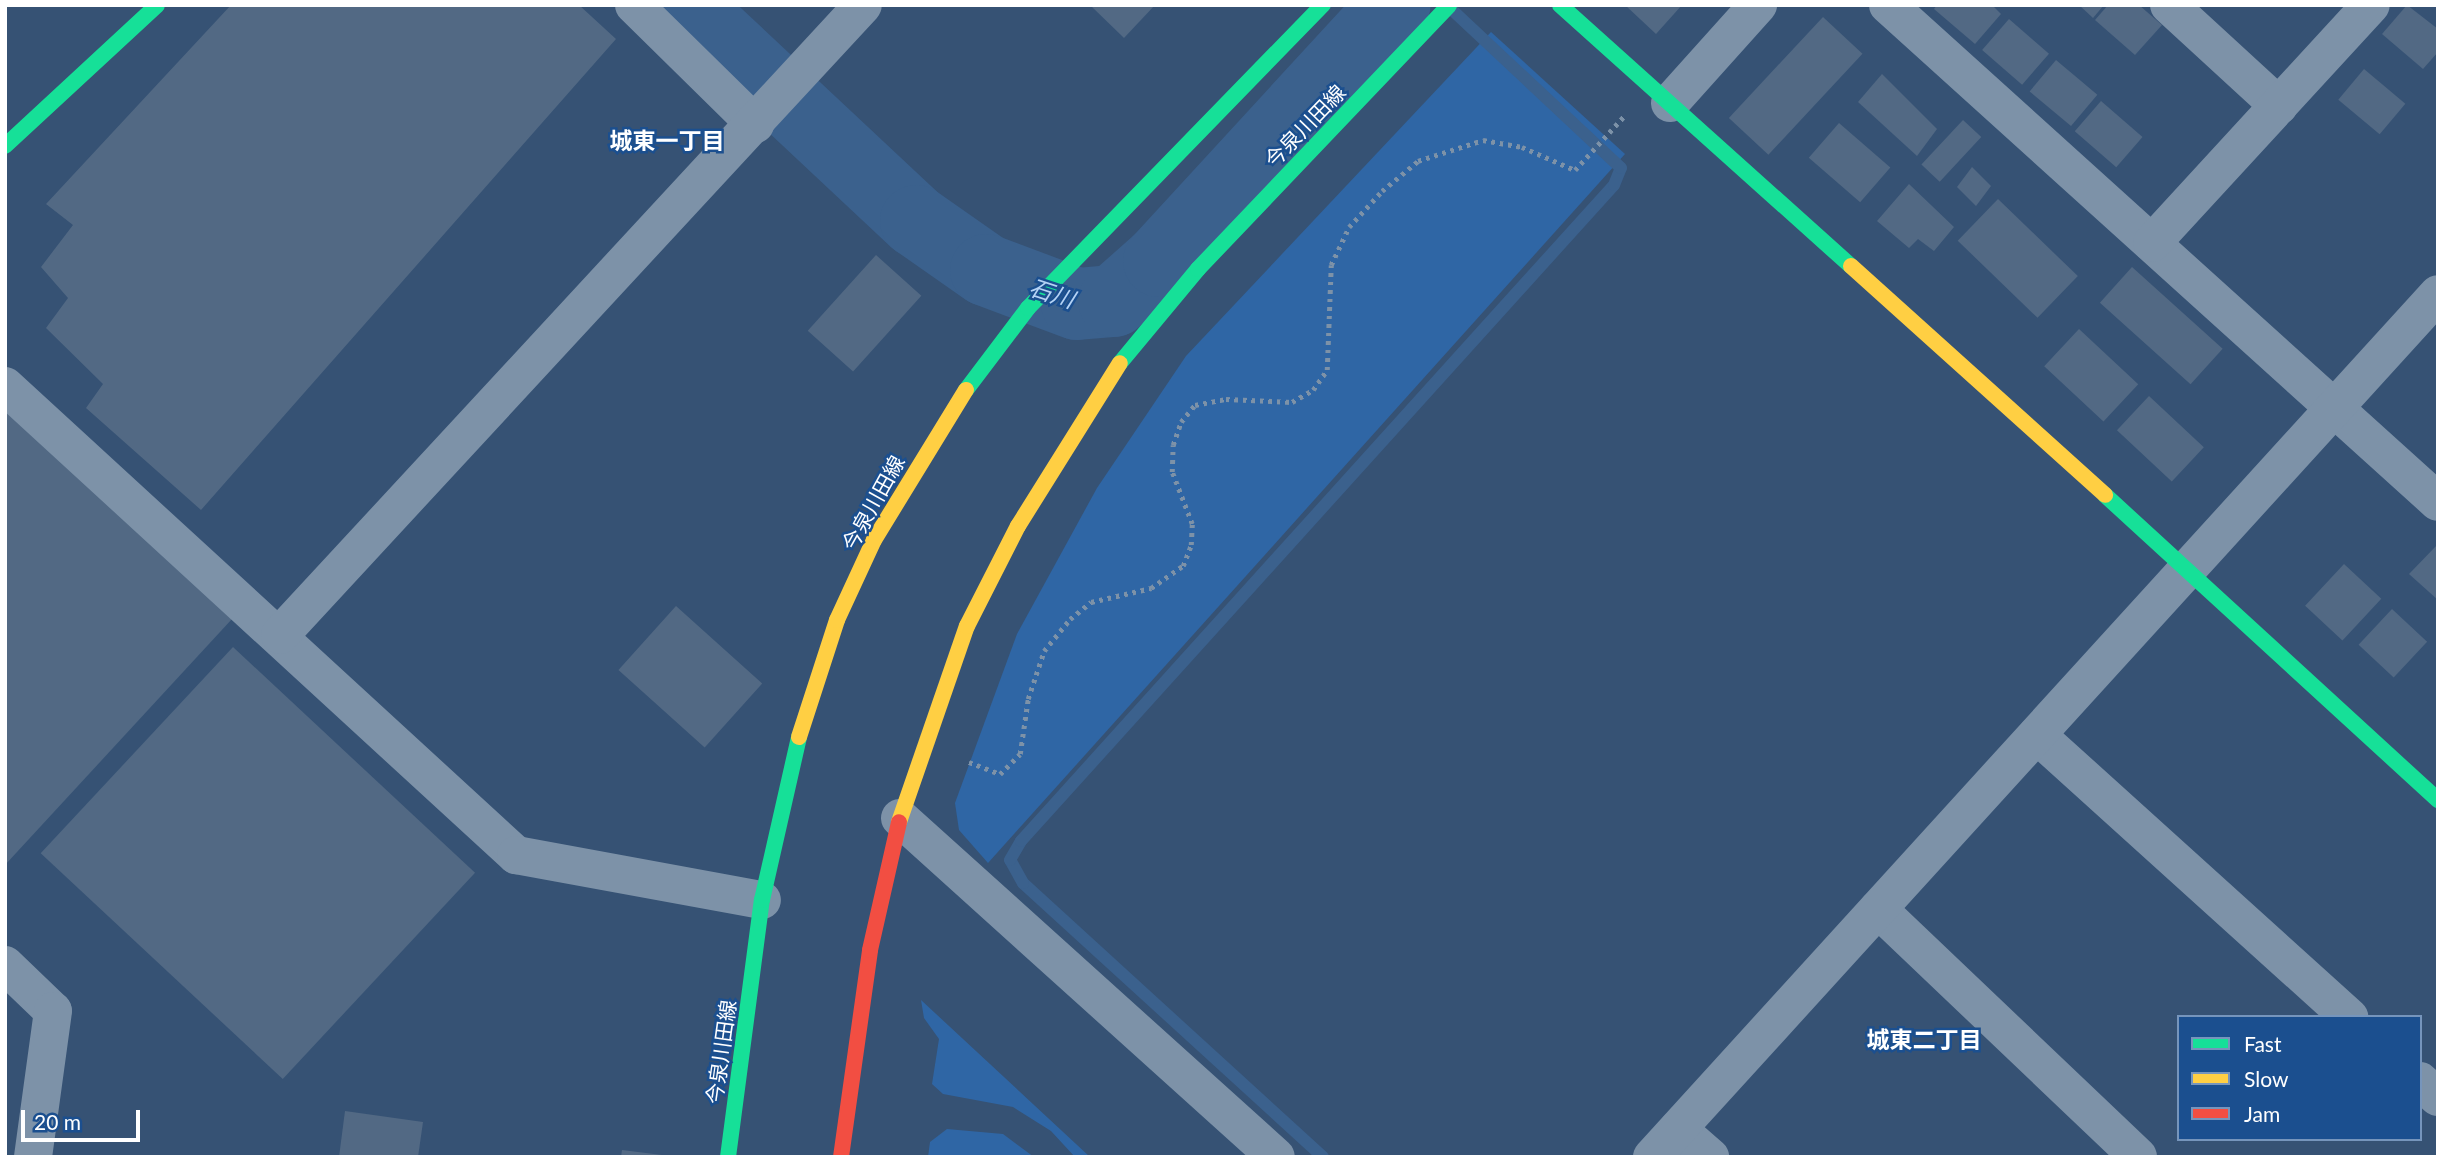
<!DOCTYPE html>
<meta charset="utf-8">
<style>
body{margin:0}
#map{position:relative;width:2443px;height:1162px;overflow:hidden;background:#365274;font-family:Lato,"Noto Sans JP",sans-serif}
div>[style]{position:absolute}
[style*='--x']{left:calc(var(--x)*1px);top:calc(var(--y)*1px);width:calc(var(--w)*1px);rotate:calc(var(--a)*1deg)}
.green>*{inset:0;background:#2f66a5}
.stream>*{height:12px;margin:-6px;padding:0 6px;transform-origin:6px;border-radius:6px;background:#3b618d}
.river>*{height:72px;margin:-36px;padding:0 36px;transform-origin:36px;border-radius:36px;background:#3b618d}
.building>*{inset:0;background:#526984;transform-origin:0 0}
.path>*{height:4.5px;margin-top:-2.25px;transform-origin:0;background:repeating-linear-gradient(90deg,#7d92a8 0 3.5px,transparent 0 8.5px)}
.street>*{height:38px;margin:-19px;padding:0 19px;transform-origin:19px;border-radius:19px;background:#7d92a8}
.fast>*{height:16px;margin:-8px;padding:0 8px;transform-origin:8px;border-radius:8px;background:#16e098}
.slow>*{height:16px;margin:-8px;padding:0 8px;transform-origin:8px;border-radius:8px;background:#ffcf43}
.jam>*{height:16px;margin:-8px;padding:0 8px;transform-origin:8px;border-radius:8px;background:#f24e42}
span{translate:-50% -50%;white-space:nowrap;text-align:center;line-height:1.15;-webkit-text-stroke:5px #1b4f8f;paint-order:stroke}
.street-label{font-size:21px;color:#fff}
.neighbourhood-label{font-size:23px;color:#fff;font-weight:700}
.water-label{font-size:23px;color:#b5d3f5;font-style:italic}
.frame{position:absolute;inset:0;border:7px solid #fff;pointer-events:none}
.legend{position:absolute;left:2177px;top:1015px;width:245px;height:126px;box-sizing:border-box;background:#1b4f8f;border:2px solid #7695bc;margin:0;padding:9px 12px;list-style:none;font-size:21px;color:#fff}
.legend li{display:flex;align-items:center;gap:14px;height:35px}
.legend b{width:35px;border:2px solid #7695bc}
.scale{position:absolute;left:21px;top:1110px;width:119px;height:32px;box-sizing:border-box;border:4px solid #fff;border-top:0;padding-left:9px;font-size:21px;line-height:24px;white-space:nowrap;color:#fff;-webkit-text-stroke:5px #1b4f8f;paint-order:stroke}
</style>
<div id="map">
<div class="green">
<i style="clip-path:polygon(1491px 32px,1625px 154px,988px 863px,959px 830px,955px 803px,1017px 634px,1097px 488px,1186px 356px)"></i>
<i style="clip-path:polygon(921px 1000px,1090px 1157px,1075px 1157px,1051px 1131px,1013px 1107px,943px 1094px,932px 1084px,939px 1039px,924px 1018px)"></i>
<i style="clip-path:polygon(947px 1129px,1003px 1134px,1034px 1157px,928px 1157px,930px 1142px)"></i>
</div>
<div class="stream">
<i style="--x:1323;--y:1157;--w:406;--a:-137.6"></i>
<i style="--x:1023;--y:883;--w:26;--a:-119"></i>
<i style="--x:1010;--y:860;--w:22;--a:-60"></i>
<i style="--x:1021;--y:841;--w:884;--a:-47.89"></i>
<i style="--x:1614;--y:185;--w:18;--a:-68"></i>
<i style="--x:1621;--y:168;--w:234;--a:-136.9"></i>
</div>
<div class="river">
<i style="--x:685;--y:5;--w:316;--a:43.1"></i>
<i style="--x:916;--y:221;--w:85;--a:35"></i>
<i style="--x:986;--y:270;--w:97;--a:20.5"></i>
<i style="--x:1077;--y:304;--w:37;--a:-5"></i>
<i style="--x:1114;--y:301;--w:60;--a:-41.6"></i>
<i style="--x:1159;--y:261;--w:348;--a:-47.4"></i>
</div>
<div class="building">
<i style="clip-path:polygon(231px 5px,579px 5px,616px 39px,201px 510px,86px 408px,103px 384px,46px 328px,68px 298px,41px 267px,73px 225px,46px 204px)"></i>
<i style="clip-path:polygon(1090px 5px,1155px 5px,1124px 38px)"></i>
<i style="clip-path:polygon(1625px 5px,1682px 5px,1656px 34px)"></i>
<i style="clip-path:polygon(1937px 5px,1992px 5px,2001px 14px,1975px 44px,1934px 9px)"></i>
<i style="clip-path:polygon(2079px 5px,2104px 5px,2093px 18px)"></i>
<i style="clip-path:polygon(2108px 5px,2139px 5px,2162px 25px,2135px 55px,2095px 20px)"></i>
<i style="clip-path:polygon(2407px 5px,2438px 29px,2438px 52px,2423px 69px,2382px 34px)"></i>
<i style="left:1823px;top:17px;width:54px;height:138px;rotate:43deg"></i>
<i style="left:2009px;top:19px;width:53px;height:41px;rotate:41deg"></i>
<i style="left:2056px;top:60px;width:54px;height:41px;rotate:40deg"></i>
<i style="left:2364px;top:69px;width:54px;height:40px;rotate:40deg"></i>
<i style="clip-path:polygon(1882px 74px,1937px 129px,1917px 156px,1858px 102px)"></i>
<i style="left:2101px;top:101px;width:55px;height:40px;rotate:41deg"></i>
<i style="left:1963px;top:120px;width:25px;height:61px;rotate:43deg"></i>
<i style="left:1839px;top:123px;width:68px;height:46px;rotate:41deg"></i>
<i style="clip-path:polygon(1972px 167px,1991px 186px,1976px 206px,1957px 187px)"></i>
<i style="clip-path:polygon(1909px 184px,1954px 227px,1934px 251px,1918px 239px,1909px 248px,1877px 221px)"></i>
<i style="left:1998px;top:199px;width:111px;height:58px;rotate:44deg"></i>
<i style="left:876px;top:255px;width:61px;height:102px;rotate:42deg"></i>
<i style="left:2132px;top:267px;width:122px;height:48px;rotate:42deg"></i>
<i style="left:2079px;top:329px;width:81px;height:51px;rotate:43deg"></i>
<i style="left:2149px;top:396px;width:75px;height:47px;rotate:43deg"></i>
<i style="clip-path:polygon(5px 409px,232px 619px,5px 865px)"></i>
<i style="clip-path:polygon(2438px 544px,2438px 600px,2409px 574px)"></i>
<i style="left:2344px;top:564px;width:51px;height:57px;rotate:43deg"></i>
<i style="left:676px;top:606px;width:116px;height:86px;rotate:42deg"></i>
<i style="left:2392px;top:609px;width:48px;height:49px;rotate:43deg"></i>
<i style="left:233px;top:647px;width:331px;height:282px;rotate:43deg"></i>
<i style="clip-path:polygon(345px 1111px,423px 1122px,418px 1157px,339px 1157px)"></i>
<i style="clip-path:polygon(622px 1150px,662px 1155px,662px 1157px,621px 1157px)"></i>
</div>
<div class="path">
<i style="--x:969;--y:762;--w:33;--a:21"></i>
<i style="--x:1000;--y:774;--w:28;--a:-45"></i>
<i style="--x:1020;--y:754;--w:56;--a:-81.7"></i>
<i style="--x:1028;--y:699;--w:51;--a:-71.6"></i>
<i style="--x:1044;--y:651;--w:41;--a:-50.9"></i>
<i style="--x:1070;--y:619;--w:27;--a:-39"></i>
<i style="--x:1091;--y:602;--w:62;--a:-13.1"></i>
<i style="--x:1151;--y:588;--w:39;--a:-35"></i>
<i style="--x:1183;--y:566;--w:22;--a:-69"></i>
<i style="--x:1191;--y:545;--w:21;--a:-87"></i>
<i style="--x:1192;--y:524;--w:56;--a:-111"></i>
<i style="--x:1172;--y:472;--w:27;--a:-88"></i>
<i style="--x:1173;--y:445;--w:24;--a:-71"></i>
<i style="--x:1181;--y:422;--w:22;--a:-51"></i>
<i style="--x:1195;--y:405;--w:32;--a:-11"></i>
<i style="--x:1226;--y:399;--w:66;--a:2.6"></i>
<i style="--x:1292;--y:402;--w:24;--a:-30"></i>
<i style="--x:1313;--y:390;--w:24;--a:-55"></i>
<i style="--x:1327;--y:370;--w:105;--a:-87.8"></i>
<i style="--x:1331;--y:265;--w:42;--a:-64.7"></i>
<i style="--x:1349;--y:227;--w:49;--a:-47.5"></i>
<i style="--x:1382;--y:191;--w:47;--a:-39.8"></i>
<i style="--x:1418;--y:161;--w:68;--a:-17.9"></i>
<i style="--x:1483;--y:140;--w:40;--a:10"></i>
<i style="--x:1522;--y:147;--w:58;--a:23.5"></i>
<i style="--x:1575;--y:170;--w:76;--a:-47.7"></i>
</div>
<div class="street">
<i style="--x:634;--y:5;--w:170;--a:44.5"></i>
<i style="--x:1888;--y:5;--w:741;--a:42.1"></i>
<i style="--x:2169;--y:5;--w:149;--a:42.6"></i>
<i style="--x:1670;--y:103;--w:132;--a:-48.1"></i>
<i style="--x:2152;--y:243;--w:323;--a:-47.4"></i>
<i style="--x:5;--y:386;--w:694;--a:42.55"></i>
<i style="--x:516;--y:855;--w:250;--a:10.4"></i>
<i style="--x:280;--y:635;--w:858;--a:-47.22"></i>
<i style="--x:2037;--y:735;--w:421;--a:42.1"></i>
<i style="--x:900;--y:818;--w:506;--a:42.04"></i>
<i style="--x:1878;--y:909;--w:359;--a:43.6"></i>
<i style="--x:5;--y:965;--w:66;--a:43.8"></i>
<i style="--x:53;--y:1011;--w:147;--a:97.8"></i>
<i style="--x:2420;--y:1081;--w:24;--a:42"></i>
<i style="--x:1678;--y:1129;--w:43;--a:41.2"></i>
<i style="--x:1652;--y:1157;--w:1167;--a:-47.67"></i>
</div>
<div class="fast">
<i style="--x:1560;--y:5;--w:391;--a:41.9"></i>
<i style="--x:5;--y:146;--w:207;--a:-42.8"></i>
<i style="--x:1120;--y:363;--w:122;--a:-50.3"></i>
<i style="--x:1198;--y:269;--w:364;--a:-46.4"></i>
<i style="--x:966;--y:390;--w:103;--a:-52.9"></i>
<i style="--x:1028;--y:308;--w:423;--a:-45.8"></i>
<i style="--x:2105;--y:495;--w:452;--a:42.5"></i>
<i style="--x:728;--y:1157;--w:259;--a:-82.5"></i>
<i style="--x:762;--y:900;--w:167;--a:-77.2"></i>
</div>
<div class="slow">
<i style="--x:1851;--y:266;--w:342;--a:42"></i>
<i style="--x:799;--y:737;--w:123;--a:-72"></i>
<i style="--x:837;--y:620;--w:88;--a:-65.2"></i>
<i style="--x:874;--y:540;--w:176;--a:-58.5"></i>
<i style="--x:899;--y:822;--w:207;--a:-70.9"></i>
<i style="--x:967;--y:626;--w:112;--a:-63"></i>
<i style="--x:1018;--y:526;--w:192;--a:-58"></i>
</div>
<div class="jam">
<i style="--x:841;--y:1157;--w:209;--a:-82"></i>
<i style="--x:870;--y:950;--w:131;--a:-77.2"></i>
</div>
<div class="street-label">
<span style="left:1305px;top:126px;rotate:-46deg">今泉川田線</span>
<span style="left:873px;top:503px;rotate:-61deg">今泉川田線</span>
<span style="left:721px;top:1052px;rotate:-82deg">今泉川田線</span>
</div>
<div class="neighbourhood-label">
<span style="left:667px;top:140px">城東一丁目</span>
<span style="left:1924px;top:1039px">城東二丁目</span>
</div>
<div class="water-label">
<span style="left:1052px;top:293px;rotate:18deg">石川</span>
</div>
<div class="frame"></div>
<ul class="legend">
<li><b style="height:9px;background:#16e098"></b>Fast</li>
<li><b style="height:9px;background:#ffcf43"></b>Slow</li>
<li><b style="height:9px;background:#f24e42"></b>Jam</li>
</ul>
<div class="scale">20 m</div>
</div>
